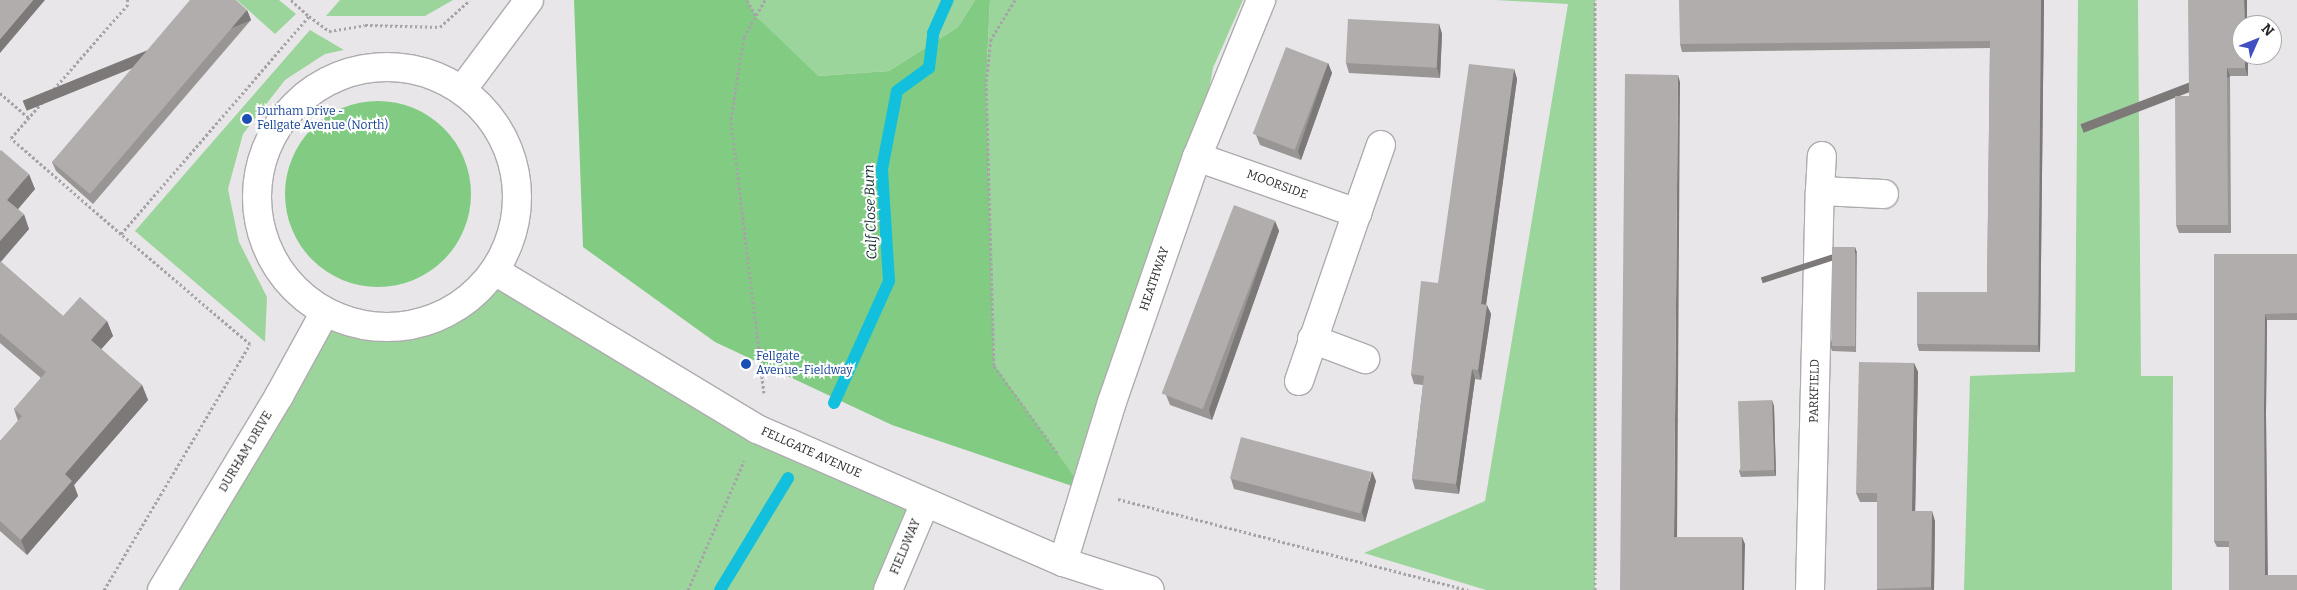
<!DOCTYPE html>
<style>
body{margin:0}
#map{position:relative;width:2297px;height:590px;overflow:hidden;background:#e9e6ea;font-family:Bitter,serif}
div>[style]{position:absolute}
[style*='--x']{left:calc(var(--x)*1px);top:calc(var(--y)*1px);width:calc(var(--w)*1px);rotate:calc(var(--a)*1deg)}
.green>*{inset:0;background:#9cd59c}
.forest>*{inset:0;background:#81cc82}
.round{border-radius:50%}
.stream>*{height:12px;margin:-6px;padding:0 6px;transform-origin:6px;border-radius:6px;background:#12c0dd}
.path>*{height:3px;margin-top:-1.5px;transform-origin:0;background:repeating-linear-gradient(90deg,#a6a4a7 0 2.5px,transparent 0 5px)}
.roads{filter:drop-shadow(1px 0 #aeabaf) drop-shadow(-1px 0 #aeabaf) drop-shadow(0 1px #aeabaf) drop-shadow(0 -1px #aeabaf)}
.minor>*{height:28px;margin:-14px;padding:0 14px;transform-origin:14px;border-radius:14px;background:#fff}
.minor>.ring{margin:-14px;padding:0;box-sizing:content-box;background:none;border:28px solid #fff;border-radius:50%}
.wall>*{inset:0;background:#999595}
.shaded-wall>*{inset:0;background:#7d7979;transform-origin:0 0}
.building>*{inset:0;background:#b2adad;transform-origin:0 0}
.dots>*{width:14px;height:14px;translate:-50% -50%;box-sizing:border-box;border:2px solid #fff;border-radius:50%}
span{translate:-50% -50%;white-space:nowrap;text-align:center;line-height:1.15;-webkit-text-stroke:4px #fff;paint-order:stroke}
.transit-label{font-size:12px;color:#164399}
.left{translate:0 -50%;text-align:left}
.street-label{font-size:12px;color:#29282a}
.water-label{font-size:14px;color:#172f34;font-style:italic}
.north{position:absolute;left:2232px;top:15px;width:50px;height:50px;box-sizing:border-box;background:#fff;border:1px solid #a9a9aa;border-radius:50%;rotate:46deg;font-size:14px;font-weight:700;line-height:20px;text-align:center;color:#29282a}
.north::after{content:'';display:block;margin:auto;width:18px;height:22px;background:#414fc3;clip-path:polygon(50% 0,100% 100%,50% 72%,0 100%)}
</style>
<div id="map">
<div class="green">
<i style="clip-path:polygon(237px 0,279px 0,296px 14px,275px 34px)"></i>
<i style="clip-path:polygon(340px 0,453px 0,425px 16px,326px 16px)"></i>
<i style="clip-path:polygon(747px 0,975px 0,958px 27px,889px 71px,817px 76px,756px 16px)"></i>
<i style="clip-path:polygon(990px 0,1243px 0,1213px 68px,1197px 157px,1084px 490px,994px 366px,986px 83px)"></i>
<i style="clip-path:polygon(1495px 0,1595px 0,1595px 590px,1486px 590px,1364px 553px,1485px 501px,1568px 4px)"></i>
<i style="clip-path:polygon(2078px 0,2138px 0,2141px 376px,2173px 376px,2172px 590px,1964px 590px,1970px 376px,2075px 372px)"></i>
<i style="clip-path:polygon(310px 30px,344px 50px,325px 54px,285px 80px,243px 134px,228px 189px,239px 242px,267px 297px,265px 342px,135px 231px)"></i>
<i style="clip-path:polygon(495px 271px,678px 381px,925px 503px,884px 590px,162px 590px,325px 312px,373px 328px,409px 327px,443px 316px,472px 298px)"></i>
</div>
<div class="forest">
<i style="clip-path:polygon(574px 0,747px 0,756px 16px,818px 76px,889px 71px,958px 27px,975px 0,990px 0,986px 83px,994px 365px,1084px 490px,892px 425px,715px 342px,583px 247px)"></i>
<i class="round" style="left:285px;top:101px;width:186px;height:186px"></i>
</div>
<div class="stream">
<i style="--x:834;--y:403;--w:134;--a:-65.7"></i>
<i style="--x:889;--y:281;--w:112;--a:-93.6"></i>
<i style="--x:882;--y:169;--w:79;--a:-79.1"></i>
<i style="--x:897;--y:91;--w:39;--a:-36"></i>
<i style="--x:929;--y:68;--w:35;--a:-83"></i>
<i style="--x:933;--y:33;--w:36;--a:-66"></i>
<i style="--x:720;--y:590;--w:131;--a:-58.7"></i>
</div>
<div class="path">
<i style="--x:126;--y:0;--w:5;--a:0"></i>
<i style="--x:291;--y:0;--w:24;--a:42"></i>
<i style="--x:747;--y:0;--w:18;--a:61"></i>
<i style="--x:1015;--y:0;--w:46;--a:121.6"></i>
<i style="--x:991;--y:39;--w:44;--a:96.5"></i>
<i style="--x:986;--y:83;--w:283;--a:88.4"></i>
<i style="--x:994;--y:366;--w:109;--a:54"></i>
<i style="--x:0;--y:93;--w:40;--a:41"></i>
<i style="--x:121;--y:234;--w:146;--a:-138.9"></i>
<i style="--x:11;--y:138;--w:179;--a:-48.8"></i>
<i style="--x:764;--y:393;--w:276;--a:-96.9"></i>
<i style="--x:731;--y:119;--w:83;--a:-81"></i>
<i style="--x:744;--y:37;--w:43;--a:-60.4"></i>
<i style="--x:1118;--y:499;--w:362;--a:14.6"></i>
<i style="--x:104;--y:590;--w:286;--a:-59.3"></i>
<i style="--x:250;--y:344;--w:170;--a:-139.5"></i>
<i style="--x:121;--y:234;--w:288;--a:-49.2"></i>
<i style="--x:309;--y:16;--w:25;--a:37"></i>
<i style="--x:329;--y:31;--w:36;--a:-9"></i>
<i style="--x:365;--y:25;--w:75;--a:1.5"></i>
<i style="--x:440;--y:27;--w:40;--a:-42"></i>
<i style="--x:688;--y:590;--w:141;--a:-66.5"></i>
<i style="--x:1595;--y:590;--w:590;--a:-90"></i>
</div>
<div class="roads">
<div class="minor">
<i class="ring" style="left:257px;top:67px;width:232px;height:232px"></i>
<i style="--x:462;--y:90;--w:112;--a:-53.3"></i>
<i style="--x:1197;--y:157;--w:170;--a:19.3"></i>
<i style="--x:1357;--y:213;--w:72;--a:-70.6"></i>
<i style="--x:1820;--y:191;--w:35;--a:-87"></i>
<i style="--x:495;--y:271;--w:306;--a:31.1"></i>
<i style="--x:757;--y:429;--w:334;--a:23.5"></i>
<i style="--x:1063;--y:562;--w:91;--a:17.8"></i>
<i style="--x:1312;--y:339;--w:57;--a:20.7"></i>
<i style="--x:1299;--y:381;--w:178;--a:-71"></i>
<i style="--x:1063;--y:562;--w:167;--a:-73"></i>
<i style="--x:1112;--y:402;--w:259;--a:-70.9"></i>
<i style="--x:1197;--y:157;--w:170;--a:-67.8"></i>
<i style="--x:162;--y:590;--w:227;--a:-58.9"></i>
<i style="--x:279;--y:396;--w:96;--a:-61.3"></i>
<i style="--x:888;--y:590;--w:95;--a:-67"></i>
<i style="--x:1810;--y:590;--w:399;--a:-88.6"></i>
<i style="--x:1820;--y:191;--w:64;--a:2.7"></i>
</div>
</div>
<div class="wall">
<i style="clip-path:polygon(2044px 0,2040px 352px,1919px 351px,1917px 344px,1987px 292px,1990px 48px,1682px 52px,1680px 44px)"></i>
<i style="clip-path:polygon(2247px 0,2247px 25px,2242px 25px,2242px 55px,2248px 55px,2248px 76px,2230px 76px,2231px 233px,2179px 233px,2176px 225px,2189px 96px)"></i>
<i style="clip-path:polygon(247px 10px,251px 20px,93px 204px,56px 171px,52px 162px)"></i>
<i style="clip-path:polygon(1439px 24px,1442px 34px,1440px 78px,1349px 73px,1346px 63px)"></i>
<i style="clip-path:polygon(1328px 63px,1332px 73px,1301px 160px,1260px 145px,1256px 135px)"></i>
<i style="clip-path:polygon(1514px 69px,1517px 79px,1486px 304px,1491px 314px,1481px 380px,1475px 379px,1459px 494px,1415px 489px,1412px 479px,1423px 385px,1414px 384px,1411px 374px,1438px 283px)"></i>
<i style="clip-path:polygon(0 151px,35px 189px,18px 209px,29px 229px,1px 262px,63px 316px,107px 321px,113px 336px,101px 349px,142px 385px,148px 400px,74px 485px,78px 496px,27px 555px,0 531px,0 441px,18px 421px,14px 409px,41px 378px,0 343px)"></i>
<i style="clip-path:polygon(1275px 221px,1279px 231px,1212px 420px,1170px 405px,1166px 395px)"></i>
<i style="clip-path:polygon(1855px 247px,1857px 253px,1856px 352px,1832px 351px,1830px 346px)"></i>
<i style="clip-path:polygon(2214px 254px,2297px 254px,2297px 320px,2267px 320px,2266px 413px,2267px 575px,2229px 590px,2229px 547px,2217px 547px,2214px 541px)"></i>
<i style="clip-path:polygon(1914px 363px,1918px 372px,1915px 511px,1935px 521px,1934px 590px,1877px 590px,1877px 502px,1860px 502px,1856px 493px)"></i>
<i style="clip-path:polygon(1774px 406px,1776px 476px,1741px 477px,1739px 471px)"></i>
<i style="clip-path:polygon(1231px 479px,1376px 481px,1365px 522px,1234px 489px)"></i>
</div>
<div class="shaded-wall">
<i style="clip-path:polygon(33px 0,45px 0,0 53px,0 39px)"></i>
<i style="clip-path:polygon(2041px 0,2044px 0,2040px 352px,2038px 345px)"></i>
<i style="clip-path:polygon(2244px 0,2247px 0,2247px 25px,2245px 25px)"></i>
<i style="left:247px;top:10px;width:11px;height:242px;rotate:68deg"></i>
<i style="clip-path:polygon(1439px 24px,1442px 34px,1440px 78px,1437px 68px)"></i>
<i style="clip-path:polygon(2245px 55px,2248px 55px,2248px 76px,2245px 68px)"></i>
<i style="clip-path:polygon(1328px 63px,1332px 73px,1301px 160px,1298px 151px)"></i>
<i style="left:2227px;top:68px;width:9px;height:157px;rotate:69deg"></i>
<i style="clip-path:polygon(1514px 69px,1517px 79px,1485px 313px,1481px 304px)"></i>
<i style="clip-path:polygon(1678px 75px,1680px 82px,1677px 543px,1674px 537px)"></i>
<i style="clip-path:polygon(29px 174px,35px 189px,13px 215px,7px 200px)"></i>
<i style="clip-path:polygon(24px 214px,29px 229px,0 262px,0 241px)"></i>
<i style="clip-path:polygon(1275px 221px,1279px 231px,1212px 420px,1209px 410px)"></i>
<i style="left:1855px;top:247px;width:6px;height:99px;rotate:72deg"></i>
<i style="clip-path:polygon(1487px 305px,1491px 314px,1481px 380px,1478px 370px)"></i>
<i style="clip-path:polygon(2265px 314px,2267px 320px,2266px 413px,2268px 582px,2265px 575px,2264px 406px)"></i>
<i style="clip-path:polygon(107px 321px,113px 336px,96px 355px,91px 340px)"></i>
<i style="clip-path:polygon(1914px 363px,1918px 372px,1915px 521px,1912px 511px)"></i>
<i style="clip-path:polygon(1472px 369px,1475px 379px,1459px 494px,1456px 484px)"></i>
<i style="clip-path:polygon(142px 385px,148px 400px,74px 485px,78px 496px,27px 555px,21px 540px,65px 474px)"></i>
<i style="clip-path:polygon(1772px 400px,1774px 406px,1776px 476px,1774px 470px)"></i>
<i style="clip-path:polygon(1372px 471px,1376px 481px,1365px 522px,1362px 512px)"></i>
<i style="clip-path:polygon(1932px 511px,1935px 521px,1934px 590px,1932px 590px,1931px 587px)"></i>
<i style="clip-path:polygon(1742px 537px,1745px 544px,1744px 590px,1742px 590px)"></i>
</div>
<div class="building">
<i style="clip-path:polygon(0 0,33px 0,0 39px)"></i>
<i style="clip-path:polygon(190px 0,236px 0,247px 10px,90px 194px,52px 162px)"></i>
<i style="clip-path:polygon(1679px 0,2041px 0,2038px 345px,1917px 344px,1917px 292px,1987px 292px,1990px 41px,1680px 44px)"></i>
<i style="clip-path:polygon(2188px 0,2244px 0,2245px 25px,2242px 25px,2242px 55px,2245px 55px,2245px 68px,2227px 68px,2228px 225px,2176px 225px,2175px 96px,2189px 96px)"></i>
<i style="left:1348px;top:19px;width:91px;height:44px;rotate:3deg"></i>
<i style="left:1286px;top:47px;width:45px;height:93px;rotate:21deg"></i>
<i style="clip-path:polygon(1469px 64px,1514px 69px,1481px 304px,1487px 305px,1478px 370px,1472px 369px,1456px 484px,1412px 479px,1424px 376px,1411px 374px,1421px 281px,1438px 283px)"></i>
<i style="clip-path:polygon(1625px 74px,1678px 75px,1674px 537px,1742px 537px,1742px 590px,1620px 590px)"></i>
<i style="clip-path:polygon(1px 150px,29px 174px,7px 200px,24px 214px,0 241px,0 151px)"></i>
<i style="left:1234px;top:205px;width:44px;height:202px;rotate:21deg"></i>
<i style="left:1832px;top:247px;width:23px;height:99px"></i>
<i style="clip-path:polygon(2214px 254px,2297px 254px,2297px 313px,2265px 314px,2264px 406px,2265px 575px,2297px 575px,2297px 590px,2229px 590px,2229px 541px,2214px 541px)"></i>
<i style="clip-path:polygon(0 261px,63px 316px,80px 297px,107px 321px,91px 340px,142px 385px,65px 474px,72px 481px,21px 540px,0 521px,0 441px,22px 416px,14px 409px,46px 372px,0 333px)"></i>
<i style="clip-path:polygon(1859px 362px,1914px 363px,1912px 511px,1932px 511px,1931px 587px,1877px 589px,1877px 493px,1856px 493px)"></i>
<i style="left:1772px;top:400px;width:70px;height:34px;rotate:88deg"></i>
<i style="left:1241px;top:437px;width:135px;height:43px;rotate:15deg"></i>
</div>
<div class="dots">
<i style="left:247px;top:119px;background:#1a4fb4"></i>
<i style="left:746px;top:364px;background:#1a4fb4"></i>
</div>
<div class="transit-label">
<span class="left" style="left:257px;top:119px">Durham Drive -<br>Fellgate Avenue (North)</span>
<span class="left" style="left:756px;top:364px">Fellgate<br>Avenue-Fieldway</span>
</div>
<div class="street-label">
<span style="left:1277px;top:185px;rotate:20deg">MOORSIDE</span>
<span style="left:1155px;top:279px;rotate:-71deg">HEATHWAY</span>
<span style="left:1815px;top:391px;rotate:-89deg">PARKFIELD</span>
<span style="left:246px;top:452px;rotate:-59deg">DURHAM DRIVE</span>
<span style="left:811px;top:453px;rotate:24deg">FELLGATE AVENUE</span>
<span style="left:906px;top:547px;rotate:-67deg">FIELDWAY</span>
</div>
<div class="water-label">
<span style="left:871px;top:212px;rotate:-92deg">Calf Close Burn</span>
</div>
<div class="north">N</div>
</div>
